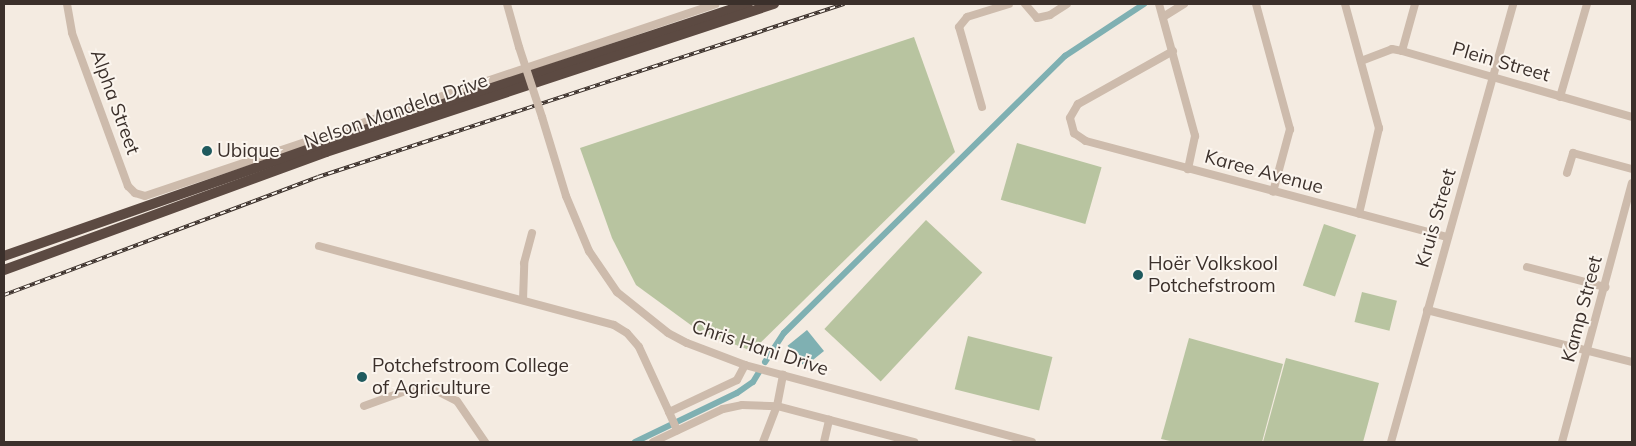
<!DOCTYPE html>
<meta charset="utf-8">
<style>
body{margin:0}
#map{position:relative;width:1636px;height:446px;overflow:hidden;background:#f4ebe1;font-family:Mulish,sans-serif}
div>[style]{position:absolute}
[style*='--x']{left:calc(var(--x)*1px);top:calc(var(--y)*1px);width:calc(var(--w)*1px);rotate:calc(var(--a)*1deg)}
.green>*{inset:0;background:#b8c4a0;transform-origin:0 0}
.water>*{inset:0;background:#7fb0b2;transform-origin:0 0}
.canal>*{height:6px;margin:-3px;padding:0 3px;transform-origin:3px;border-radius:3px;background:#7fb0b2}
.minor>*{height:8px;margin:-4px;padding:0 4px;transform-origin:4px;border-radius:4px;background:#cdbbac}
.highway>*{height:10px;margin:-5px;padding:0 5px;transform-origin:5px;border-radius:5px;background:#5c4a42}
.rail>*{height:4px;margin-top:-2px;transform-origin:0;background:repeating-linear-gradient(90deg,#fbf5ee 0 5.5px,#3b302b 0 11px);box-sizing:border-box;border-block:1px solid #3b302b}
.minor-bridge>*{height:8px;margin:-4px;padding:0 4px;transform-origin:4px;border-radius:4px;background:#cdbbac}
.dots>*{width:14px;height:14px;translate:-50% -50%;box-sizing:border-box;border:2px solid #fbf5ee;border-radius:50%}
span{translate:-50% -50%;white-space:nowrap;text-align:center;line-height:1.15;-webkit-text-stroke:4px #fbf5ee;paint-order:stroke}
.street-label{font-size:19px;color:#3b302b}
.poi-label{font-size:19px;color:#3b302b}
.left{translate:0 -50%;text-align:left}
.frame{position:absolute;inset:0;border:5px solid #3b302b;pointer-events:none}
</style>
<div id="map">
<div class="green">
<i style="clip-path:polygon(914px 37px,955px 152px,752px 351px,699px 331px,636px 285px,612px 238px,580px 148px)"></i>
<i style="left:1017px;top:143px;width:88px;height:59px;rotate:16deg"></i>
<i style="left:926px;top:220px;width:77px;height:149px;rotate:43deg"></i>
<i style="left:1324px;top:224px;width:34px;height:65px;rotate:19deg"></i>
<i style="left:1362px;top:292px;width:36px;height:31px;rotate:14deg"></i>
<i style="left:968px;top:336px;width:87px;height:55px;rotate:14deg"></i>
<i style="clip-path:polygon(1189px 338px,1283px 364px,1262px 442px,1175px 442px,1161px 439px)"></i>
<i style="clip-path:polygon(1286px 358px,1379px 383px,1363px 442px,1263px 442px)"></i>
</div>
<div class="water">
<i style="left:807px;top:330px;width:27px;height:25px;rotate:51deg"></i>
</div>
<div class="canal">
<i style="--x:765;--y:362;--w:35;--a:-57"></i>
<i style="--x:784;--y:333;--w:395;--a:-44.6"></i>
<i style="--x:1065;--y:56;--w:95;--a:-33.4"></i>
<i style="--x:635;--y:442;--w:113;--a:-25.7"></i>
<i style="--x:737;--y:393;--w:19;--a:-35"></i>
<i style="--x:753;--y:382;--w:12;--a:-59"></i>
</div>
<div class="minor">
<i style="--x:67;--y:4;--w:29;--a:80"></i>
<i style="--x:72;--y:33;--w:163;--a:69.9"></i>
<i style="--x:128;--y:186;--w:10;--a:45"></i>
<i style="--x:135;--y:193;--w:10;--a:17"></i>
<i style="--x:145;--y:196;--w:602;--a:-18.59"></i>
<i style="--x:507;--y:4;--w:45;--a:74.4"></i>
<i style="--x:1025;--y:4;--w:18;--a:49"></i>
<i style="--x:1037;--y:18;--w:13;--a:-13"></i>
<i style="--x:1050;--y:15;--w:20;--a:-33"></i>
<i style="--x:1159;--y:4;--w:137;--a:74.7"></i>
<i style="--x:1195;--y:136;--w:34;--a:102"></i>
<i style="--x:1256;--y:4;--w:130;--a:74.8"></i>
<i style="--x:1290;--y:129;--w:65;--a:105.1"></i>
<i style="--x:1345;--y:4;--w:129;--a:74.7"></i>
<i style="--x:1379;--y:128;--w:88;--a:103.1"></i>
<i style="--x:1163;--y:17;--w:25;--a:-32"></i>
<i style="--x:1173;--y:51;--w:109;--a:150.8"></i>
<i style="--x:1078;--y:104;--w:16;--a:120"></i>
<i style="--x:1070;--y:118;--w:16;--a:75"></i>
<i style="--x:1074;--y:133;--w:14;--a:34"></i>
<i style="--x:1086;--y:141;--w:374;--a:14.9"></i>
<i style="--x:1402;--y:51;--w:49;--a:-74.5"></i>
<i style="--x:1361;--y:61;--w:33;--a:-21"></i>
<i style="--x:1392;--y:49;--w:10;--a:11"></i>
<i style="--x:1402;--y:51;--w:239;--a:16"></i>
<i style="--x:1560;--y:97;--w:97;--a:-73.8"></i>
<i style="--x:982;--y:107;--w:83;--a:-106"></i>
<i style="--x:959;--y:27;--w:13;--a:-51"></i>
<i style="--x:967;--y:17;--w:44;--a:-17.2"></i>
<i style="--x:542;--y:117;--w:83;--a:73.1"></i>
<i style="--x:566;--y:196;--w:60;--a:67.3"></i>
<i style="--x:589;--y:251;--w:50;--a:55.7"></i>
<i style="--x:617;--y:292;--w:65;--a:38.8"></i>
<i style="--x:668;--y:333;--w:21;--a:28"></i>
<i style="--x:687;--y:343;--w:62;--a:20.8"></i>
<i style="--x:745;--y:365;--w:297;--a:15"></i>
<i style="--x:1567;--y:173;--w:21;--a:-73"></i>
<i style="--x:1573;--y:153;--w:61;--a:15.2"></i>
<i style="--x:319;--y:246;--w:305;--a:15"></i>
<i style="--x:614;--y:325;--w:15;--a:32"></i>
<i style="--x:627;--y:333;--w:18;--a:49"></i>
<i style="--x:639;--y:347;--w:72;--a:65.2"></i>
<i style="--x:669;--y:412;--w:75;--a:-25.2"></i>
<i style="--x:737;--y:380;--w:17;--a:-62"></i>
<i style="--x:1527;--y:267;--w:81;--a:14.4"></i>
<i style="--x:523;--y:300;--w:37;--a:-88"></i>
<i style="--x:524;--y:263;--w:31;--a:-75"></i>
<i style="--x:1427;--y:310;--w:211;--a:14.2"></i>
<i style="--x:364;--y:406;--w:50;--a:-19.9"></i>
<i style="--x:411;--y:389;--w:26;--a:4"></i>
<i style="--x:437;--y:391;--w:22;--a:27"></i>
<i style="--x:457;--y:401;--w:50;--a:55.7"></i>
<i style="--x:669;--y:412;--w:20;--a:66"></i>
<i style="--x:653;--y:442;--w:77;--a:-25.2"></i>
<i style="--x:723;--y:409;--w:19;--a:-12"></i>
<i style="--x:742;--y:405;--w:35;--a:2"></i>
<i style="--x:777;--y:406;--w:142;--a:14.7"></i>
<i style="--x:763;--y:442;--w:39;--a:-69"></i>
<i style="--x:777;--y:406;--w:32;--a:-79"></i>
<i style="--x:824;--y:442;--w:23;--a:-77"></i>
<i style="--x:1391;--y:442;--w:455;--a:-74.4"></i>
<i style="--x:1562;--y:442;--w:268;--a:-74.9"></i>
</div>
<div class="highway">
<i style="--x:4;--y:256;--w:366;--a:-19.3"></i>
<i style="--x:349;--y:135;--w:420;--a:-18.2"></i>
<i style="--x:4;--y:270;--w:343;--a:-20.1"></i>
<i style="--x:326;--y:152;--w:472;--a:-18.3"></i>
</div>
<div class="rail">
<i style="--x:4;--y:295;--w:335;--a:-20.6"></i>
<i style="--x:318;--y:177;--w:554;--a:-18.21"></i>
</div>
<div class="minor-bridge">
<i style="--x:519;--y:47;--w:74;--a:71.8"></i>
</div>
<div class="dots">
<i style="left:207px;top:151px;background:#1f5a5e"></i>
<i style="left:1138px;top:275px;background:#1f5a5e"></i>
<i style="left:362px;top:377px;background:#1f5a5e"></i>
</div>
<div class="street-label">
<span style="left:1501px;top:62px;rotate:16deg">Plein Street</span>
<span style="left:115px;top:102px;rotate:70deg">Alpha Street</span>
<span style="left:396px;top:111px;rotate:-19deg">Nelson Mandela Drive</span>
<span style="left:1264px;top:172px;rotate:15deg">Karee Avenue</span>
<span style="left:1436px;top:218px;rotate:-74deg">Kruis Street</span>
<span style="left:1582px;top:309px;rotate:-75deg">Kamp Street</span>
<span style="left:760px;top:348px;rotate:18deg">Chris Hani Drive</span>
</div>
<div class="poi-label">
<span class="left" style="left:217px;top:151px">Ubique</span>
<span class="left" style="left:1148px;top:275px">Hoër Volkskool<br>Potchefstroom</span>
<span class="left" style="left:372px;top:377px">Potchefstroom College<br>of Agriculture</span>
</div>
<div class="frame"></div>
</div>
